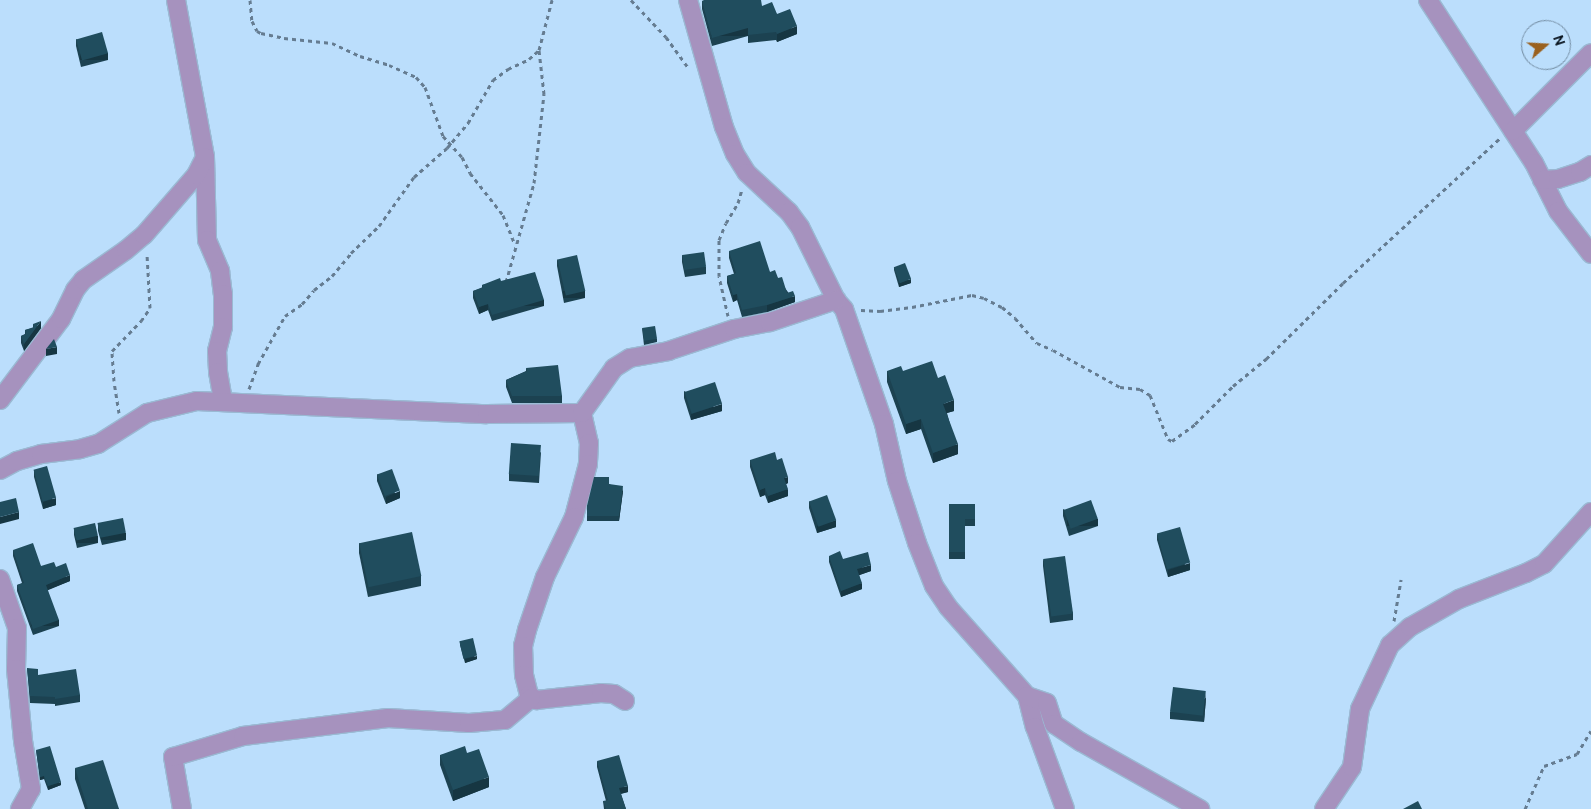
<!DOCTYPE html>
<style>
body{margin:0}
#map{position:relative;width:1591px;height:809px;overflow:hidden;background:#bbdefc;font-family:Cabin,sans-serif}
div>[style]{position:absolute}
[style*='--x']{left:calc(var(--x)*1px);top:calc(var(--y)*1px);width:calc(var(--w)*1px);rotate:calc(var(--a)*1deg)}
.path>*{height:3px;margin-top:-1.5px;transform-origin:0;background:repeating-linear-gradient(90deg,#657c91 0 4px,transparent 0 8px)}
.roads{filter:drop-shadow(1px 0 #9ab9d3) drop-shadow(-1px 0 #9ab9d3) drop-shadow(0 1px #9ab9d3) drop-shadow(0 -1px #9ab9d3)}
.minor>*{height:18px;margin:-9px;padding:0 9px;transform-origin:9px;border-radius:9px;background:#a692be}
.wall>*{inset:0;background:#1c4251}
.shaded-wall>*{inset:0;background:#163642;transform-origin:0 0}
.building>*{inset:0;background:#204d5e;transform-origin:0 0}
span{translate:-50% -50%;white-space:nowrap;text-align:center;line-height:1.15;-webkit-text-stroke:5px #bbdefc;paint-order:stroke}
.north{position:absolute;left:1521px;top:20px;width:50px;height:50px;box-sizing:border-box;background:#bbdefc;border:1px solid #728ba1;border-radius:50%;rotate:71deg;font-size:14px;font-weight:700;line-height:20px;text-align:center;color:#040f19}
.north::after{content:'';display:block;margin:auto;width:18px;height:22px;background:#9a611f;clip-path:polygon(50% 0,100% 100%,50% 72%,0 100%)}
</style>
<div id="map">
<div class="path">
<i style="--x:250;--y:0;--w:21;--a:85"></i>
<i style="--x:252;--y:21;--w:11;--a:63"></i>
<i style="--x:257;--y:31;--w:4;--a:27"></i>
<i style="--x:261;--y:33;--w:24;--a:12"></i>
<i style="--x:284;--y:38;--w:48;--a:5.9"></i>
<i style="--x:332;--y:43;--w:31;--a:25"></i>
<i style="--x:360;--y:56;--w:30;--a:17"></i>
<i style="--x:389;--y:65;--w:30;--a:24"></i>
<i style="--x:416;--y:77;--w:13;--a:48"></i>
<i style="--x:425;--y:87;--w:52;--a:69.8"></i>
<i style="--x:443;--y:136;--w:28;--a:48"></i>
<i style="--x:462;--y:157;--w:18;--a:63"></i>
<i style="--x:470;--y:173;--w:53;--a:51.8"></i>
<i style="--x:503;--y:215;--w:31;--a:68"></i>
<i style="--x:631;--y:0;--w:51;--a:46.6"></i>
<i style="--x:666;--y:37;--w:39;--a:54"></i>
<i style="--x:506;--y:282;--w:103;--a:-74.2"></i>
<i style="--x:534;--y:183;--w:90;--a:-83.6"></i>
<i style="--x:544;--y:94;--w:44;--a:-96.5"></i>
<i style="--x:539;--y:50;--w:52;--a:-75.4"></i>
<i style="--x:861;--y:310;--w:19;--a:3"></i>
<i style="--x:880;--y:311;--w:32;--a:-7"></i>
<i style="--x:912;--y:307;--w:61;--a:-11.3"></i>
<i style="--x:972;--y:295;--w:12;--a:14"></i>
<i style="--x:984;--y:298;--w:20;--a:27"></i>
<i style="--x:1002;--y:307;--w:17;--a:40"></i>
<i style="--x:1015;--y:318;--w:33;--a:49"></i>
<i style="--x:1037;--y:343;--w:17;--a:24"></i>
<i style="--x:1053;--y:350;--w:77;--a:28.9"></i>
<i style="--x:1120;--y:387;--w:20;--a:6"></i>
<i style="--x:1140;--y:389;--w:12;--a:31"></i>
<i style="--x:1150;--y:395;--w:48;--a:67.8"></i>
<i style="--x:1168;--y:439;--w:4;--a:27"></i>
<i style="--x:1172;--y:441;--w:29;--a:-36"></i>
<i style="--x:1195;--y:424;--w:54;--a:-45"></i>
<i style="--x:1233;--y:386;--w:43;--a:-39.3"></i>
<i style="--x:1266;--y:359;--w:108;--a:-44.6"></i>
<i style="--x:1343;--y:283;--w:214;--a:-42.7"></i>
<i style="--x:728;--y:316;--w:41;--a:-102.7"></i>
<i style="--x:719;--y:276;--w:36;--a:-90"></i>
<i style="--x:719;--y:240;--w:18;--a:-68"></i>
<i style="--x:726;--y:223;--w:23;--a:-59"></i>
<i style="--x:738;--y:203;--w:15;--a:-74"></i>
<i style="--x:249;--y:389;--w:27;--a:-70"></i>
<i style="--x:258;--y:364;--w:55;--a:-60.6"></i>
<i style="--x:285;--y:316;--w:21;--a:-35"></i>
<i style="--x:302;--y:304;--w:18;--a:-49"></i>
<i style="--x:314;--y:290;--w:23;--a:-38"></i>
<i style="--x:332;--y:276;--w:30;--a:-50"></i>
<i style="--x:351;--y:253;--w:39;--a:-44"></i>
<i style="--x:379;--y:226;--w:60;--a:-54.5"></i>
<i style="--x:414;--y:177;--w:44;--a:-41.3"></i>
<i style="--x:447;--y:148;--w:33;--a:-50"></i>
<i style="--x:468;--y:123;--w:50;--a:-59.8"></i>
<i style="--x:493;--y:80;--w:19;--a:-36"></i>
<i style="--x:508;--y:69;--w:23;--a:-25"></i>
<i style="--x:529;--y:59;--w:13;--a:-42"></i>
<i style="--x:119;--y:413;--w:32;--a:-99"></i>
<i style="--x:114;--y:381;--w:30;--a:-94"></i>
<i style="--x:112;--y:351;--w:42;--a:-46"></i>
<i style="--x:141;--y:321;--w:16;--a:-55"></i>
<i style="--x:150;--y:308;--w:54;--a:-93.2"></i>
<i style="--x:1394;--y:621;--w:42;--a:-80.3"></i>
<i style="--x:1525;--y:809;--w:47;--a:-66.2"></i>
<i style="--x:1544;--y:766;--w:35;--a:-20"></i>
<i style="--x:1577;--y:754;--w:27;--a:-59"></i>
</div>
<div class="roads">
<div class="minor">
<i style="--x:176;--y:0;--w:160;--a:79.5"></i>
<i style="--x:205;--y:157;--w:83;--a:88.6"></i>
<i style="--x:207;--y:240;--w:34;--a:67"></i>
<i style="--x:220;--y:271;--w:23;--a:83"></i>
<i style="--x:223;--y:294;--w:33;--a:90"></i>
<i style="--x:223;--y:327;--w:25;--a:104"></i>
<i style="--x:217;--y:351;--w:21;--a:87"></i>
<i style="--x:218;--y:372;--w:29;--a:80"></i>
<i style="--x:688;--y:0;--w:132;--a:74.2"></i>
<i style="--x:724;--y:127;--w:29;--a:68"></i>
<i style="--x:735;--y:154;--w:22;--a:58"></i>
<i style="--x:747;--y:173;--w:57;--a:42.9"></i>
<i style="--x:789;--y:212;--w:19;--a:54"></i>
<i style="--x:800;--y:227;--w:81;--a:63.7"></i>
<i style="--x:836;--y:300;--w:12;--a:48"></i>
<i style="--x:844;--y:309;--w:122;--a:70.8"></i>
<i style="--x:884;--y:424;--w:58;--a:77.2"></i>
<i style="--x:897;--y:481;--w:65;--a:72.1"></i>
<i style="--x:917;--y:543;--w:46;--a:68.4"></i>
<i style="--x:934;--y:586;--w:25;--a:56"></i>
<i style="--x:948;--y:607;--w:119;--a:48.4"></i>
<i style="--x:1027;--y:696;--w:32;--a:76"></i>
<i style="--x:1035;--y:727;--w:87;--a:69.9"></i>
<i style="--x:1428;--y:0;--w:194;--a:57"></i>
<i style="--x:1534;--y:163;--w:54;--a:63.4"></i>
<i style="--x:1558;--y:211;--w:54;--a:52.5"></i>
<i style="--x:1513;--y:131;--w:110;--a:-45"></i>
<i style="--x:1542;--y:180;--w:16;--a:-4"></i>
<i style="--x:1558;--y:179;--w:23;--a:-18"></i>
<i style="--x:1580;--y:172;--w:13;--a:-32"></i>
<i style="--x:0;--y:400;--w:101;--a:-53"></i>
<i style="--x:61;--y:319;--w:32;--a:-64"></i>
<i style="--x:75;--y:290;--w:13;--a:-51"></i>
<i style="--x:83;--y:280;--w:52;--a:-34.9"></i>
<i style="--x:126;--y:250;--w:23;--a:-40"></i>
<i style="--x:144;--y:235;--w:79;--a:-49.1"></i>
<i style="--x:196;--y:175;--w:20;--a:-63"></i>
<i style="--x:582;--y:413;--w:31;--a:77"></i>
<i style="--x:589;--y:443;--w:21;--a:93"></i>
<i style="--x:588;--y:464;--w:55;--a:104.8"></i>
<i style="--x:574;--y:517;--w:67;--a:115.8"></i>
<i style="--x:545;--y:577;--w:56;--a:108.8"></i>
<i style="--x:527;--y:630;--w:16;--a:104"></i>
<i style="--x:523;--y:646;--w:29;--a:88"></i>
<i style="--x:524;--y:675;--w:21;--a:76"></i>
<i style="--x:529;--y:695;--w:9;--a:36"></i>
<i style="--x:536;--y:700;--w:65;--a:-6.1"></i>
<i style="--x:601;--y:693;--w:13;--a:4"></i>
<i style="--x:614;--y:694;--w:13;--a:32"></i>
<i style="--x:0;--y:470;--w:19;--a:-28"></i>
<i style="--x:17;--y:461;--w:25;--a:-16"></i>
<i style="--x:41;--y:454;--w:39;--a:-7"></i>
<i style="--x:80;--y:449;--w:19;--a:-16"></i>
<i style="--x:98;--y:444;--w:58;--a:-32.3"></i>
<i style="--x:147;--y:413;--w:51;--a:-13.5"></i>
<i style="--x:197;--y:401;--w:290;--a:2.6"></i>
<i style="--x:487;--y:414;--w:95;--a:-0.6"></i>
<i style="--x:582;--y:413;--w:55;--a:-54.6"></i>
<i style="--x:614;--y:368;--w:19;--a:-32"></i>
<i style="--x:630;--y:358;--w:39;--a:-10"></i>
<i style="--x:668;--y:351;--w:70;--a:-18.4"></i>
<i style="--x:734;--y:329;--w:37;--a:-11"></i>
<i style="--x:770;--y:322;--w:70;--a:-18.4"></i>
<i style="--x:0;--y:579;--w:52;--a:70.9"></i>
<i style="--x:17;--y:628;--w:41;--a:91.4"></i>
<i style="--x:16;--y:669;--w:72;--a:84.4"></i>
<i style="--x:23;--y:741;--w:49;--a:80.5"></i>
<i style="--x:31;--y:789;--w:23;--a:119"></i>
<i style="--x:1027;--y:696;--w:21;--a:19"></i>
<i style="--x:1047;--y:703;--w:22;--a:72"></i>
<i style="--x:1054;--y:724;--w:32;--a:34"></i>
<i style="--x:1081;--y:742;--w:137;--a:29.4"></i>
<i style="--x:182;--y:809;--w:53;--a:-99.8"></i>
<i style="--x:173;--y:757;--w:73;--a:-16.7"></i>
<i style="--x:243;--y:736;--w:146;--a:-7.1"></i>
<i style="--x:388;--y:718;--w:81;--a:3.5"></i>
<i style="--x:469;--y:723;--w:36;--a:-5"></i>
<i style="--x:505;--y:720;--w:34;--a:-40"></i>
<i style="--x:1324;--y:809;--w:50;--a:-56.3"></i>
<i style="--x:1352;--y:767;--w:59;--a:-82.1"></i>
<i style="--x:1360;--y:709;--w:71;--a:-64.9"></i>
<i style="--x:1390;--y:645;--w:27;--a:-42"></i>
<i style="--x:1410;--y:627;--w:56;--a:-29.7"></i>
<i style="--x:1459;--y:599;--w:72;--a:-21.2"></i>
<i style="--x:1526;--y:573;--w:20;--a:-27"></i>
<i style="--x:1544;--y:564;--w:70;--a:-47.9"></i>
</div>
</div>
<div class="wall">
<i style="clip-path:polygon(702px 1px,762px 6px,777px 14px,797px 34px,777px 42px,776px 40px,748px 43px,748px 36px,712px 46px,702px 9px)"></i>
<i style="clip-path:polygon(76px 39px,108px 60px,81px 67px,76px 46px)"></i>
<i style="clip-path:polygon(729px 251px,770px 272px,778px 278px,795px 302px,767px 312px,742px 317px,737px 300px,733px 302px,727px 283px,727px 276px,734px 274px,729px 258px)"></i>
<i style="clip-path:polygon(682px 255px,706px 267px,706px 274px,685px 277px,682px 262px)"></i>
<i style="clip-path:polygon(557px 259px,585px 298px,564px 303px,557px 266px)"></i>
<i style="clip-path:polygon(894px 267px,911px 283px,899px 287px,894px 270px)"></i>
<i style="clip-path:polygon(501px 281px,544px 306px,492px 321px,488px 310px,479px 314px,473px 298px,473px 291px,482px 288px,482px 285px)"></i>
<i style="clip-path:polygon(33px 324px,41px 328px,24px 351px,21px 343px,21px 336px,25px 334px,25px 330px,33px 328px)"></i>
<i style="clip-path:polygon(642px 328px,657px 339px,657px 342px,644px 345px)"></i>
<i style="clip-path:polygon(526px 368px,562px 396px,562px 403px,512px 403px,506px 387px,506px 380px,526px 371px)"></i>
<i style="clip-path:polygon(887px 371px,903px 371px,954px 411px,947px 413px,958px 454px,933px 463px,921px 429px,906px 434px,887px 382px)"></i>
<i style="clip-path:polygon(684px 391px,722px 411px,691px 420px,684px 398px)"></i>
<i style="clip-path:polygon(541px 452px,539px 483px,509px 481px,509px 474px)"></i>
<i style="clip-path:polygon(750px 460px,777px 460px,788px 483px,786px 484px,788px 496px,768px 503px,765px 495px,760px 497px,750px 467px)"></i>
<i style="clip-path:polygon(34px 470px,56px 505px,43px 509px,34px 477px)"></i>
<i style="clip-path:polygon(377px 474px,400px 498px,386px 504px,377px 481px)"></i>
<i style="clip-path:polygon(609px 484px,623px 491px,619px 521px,587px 521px,587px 506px)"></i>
<i style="clip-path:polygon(809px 501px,836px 527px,817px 533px,809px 508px)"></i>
<i style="clip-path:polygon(949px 504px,975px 504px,975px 526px,965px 526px,965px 559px,949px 559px)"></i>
<i style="clip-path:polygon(1063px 509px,1098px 526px,1069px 536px,1063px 516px)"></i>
<i style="clip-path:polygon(98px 524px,126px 540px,102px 545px,98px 531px)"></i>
<i style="clip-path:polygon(74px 528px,98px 543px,77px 548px,74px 535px)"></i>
<i style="clip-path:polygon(1157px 534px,1190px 570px,1168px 577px,1157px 540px)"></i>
<i style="clip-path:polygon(359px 543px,421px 576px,421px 586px,368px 597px,359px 553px)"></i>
<i style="clip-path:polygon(13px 550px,41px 566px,56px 567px,70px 581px,47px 590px,59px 626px,33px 635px,17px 591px,17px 585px,22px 583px,13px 556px)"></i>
<i style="clip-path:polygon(829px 556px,843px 559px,871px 571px,859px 575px,862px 589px,841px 597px,829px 562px)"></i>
<i style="clip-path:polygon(1043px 559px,1073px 613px,1073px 620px,1050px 623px,1043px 566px)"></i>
<i style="clip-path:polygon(460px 642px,477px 659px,465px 663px,460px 645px)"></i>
<i style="clip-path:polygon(27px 668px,38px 675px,80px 695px,80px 702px,55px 706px,55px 704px,30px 703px)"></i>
<i style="clip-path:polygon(1206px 698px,1204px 722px,1170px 719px,1170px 712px)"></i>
<i style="clip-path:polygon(36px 750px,61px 785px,48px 790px,44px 779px,40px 780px)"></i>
<i style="clip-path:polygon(467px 753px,489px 787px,453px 801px,440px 765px,440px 755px)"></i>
<i style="clip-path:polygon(597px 761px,628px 792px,621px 794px,626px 809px,604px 809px,603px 801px,606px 801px,597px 767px)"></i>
<i style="clip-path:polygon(75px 768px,119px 809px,85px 809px,75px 779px)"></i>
</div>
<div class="shaded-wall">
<i style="clip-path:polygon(797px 26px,797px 34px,777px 42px,777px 34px)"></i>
<i style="left:748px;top:28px;width:8px;height:37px;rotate:90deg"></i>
<i style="left:108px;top:53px;width:7px;height:28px;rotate:90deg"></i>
<i style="clip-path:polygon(911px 279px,911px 283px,899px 287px,899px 283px)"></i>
<i style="left:585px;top:291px;width:7px;height:22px;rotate:90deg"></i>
<i style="clip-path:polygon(737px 294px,737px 300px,733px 302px,733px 295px)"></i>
<i style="clip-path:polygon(795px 296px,795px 302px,767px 312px,767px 305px)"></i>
<i style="left:544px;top:300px;width:6px;height:54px;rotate:90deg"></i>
<i style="clip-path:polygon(488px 304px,488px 310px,479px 314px,479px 307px)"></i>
<i style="clip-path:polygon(41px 321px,41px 328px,24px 351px,24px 344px)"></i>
<i style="clip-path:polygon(57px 347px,57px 354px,46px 356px,46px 349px)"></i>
<i style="clip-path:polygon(954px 400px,954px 411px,943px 414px,943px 404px)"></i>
<i style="clip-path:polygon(722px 404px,722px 411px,691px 420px,691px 414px)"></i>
<i style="clip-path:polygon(921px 419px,921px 429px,906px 434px,906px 424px)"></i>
<i style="clip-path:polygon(958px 444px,958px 454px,933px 463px,933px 453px)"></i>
<i style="clip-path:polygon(788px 477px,788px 483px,784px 485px,784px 478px)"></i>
<i style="clip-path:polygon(623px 486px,623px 491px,619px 521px,619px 516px)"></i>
<i style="clip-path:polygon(765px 488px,765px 495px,760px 497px,760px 490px)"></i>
<i style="clip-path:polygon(788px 489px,788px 496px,768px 503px,768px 496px)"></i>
<i style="clip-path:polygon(400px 491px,400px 498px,386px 504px,386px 497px)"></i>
<i style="clip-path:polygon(56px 498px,56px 505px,43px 509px,43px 502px)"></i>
<i style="clip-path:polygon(19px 512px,19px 519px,0 524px,0 517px)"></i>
<i style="left:1098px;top:519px;width:7px;height:31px;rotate:90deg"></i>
<i style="clip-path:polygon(836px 520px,836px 527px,817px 533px,817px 526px)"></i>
<i style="left:126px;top:533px;width:7px;height:25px;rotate:90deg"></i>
<i style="left:98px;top:536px;width:7px;height:22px;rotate:90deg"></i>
<i style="clip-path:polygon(1190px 563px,1190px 570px,1168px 577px,1168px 570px)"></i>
<i style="clip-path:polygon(871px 565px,871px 571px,857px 576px,857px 569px)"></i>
<i style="clip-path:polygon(70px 575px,70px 581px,46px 591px,46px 585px)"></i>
<i style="clip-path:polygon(862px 583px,862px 589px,841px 597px,841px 591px)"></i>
<i style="left:59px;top:620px;width:6px;height:28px;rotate:90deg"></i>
<i style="clip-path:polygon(477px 656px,477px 659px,465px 663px,465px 659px)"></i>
<i style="clip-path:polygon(1206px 691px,1206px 698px,1204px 722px,1204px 715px)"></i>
<i style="clip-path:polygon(44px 776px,44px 779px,40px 780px,40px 777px)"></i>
<i style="clip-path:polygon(489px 777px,489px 787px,453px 801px,453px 790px)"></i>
<i style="clip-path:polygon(61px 782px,61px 785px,48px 790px,48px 786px)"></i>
<i style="clip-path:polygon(628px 786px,628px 792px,619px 794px,619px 788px)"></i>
</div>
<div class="building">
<i style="clip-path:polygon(704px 0,761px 0,762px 6px,772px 2px,777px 14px,790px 9px,797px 26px,777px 34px,776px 32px,748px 35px,748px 28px,712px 38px,702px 1px)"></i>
<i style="left:102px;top:32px;width:22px;height:27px;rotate:74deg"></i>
<i style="clip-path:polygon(760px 241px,770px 272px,775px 270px,778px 278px,782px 277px,787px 293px,793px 291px,795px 296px,767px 305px,742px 310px,737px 294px,733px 295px,727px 276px,736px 273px,729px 251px)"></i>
<i style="left:704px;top:252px;width:15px;height:22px;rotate:82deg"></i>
<i style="left:577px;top:255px;width:37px;height:20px;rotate:77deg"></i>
<i style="left:905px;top:263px;width:17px;height:12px;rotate:69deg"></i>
<i style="clip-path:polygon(535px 272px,544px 300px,492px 315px,488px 304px,479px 307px,473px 291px,483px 287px,482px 285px,500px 278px,501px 281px)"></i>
<i style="clip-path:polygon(41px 321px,24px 344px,21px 336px,26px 334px,25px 330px,34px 327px,33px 324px)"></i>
<i style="left:655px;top:326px;width:13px;height:13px;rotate:81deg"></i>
<i style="clip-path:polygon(54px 339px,57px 347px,46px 349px)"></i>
<i style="clip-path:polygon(932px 361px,938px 378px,945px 375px,954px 400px,943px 404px,958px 444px,933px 453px,921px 419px,906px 424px,887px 371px,901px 366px,903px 371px)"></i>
<i style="clip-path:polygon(558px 365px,562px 396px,512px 396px,506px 380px,527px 371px,526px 368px)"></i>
<i style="left:715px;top:382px;width:23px;height:32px;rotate:72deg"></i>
<i style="left:511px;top:443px;width:30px;height:31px;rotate:4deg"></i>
<i style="clip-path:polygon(775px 452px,777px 460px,782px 458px,788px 477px,784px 478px,788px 489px,768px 496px,765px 488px,760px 490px,750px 460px)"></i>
<i style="left:47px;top:466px;width:33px;height:14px;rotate:74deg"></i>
<i style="left:392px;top:469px;width:23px;height:16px;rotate:70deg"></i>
<i style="clip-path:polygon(594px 477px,609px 477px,609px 484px,623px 486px,619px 516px,587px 516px,587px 506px)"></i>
<i style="left:827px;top:495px;width:27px;height:19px;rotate:70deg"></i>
<i style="clip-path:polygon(16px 498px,19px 512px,0 517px,0 502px)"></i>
<i style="left:1091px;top:500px;width:20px;height:29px;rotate:70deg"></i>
<i style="clip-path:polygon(949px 504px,975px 504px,975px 519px,965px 519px,965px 552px,949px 552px)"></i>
<i style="left:123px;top:518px;width:15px;height:26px;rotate:79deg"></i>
<i style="left:95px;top:523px;width:13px;height:22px;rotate:77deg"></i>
<i style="left:1180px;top:527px;width:37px;height:24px;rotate:74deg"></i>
<i style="left:412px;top:532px;width:45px;height:54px;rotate:78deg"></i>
<i style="clip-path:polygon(33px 543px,41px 566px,54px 562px,56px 567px,66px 563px,70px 575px,46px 585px,59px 620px,33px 629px,17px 585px,24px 583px,13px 550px)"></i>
<i style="clip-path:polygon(840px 551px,843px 559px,868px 552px,871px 565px,857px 569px,862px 583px,841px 591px,829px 556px)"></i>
<i style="left:1065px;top:556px;width:58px;height:22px;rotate:82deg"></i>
<i style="left:473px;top:638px;width:18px;height:14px;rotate:77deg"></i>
<i style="clip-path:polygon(27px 668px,38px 669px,38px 675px,76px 669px,80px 695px,55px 699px,55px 697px,30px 696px)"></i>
<i style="left:1173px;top:687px;width:33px;height:25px;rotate:7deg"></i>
<i style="clip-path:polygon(50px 746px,61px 782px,48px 786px,44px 776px,40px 777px,36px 750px)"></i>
<i style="clip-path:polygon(465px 746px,467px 753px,479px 749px,489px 777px,453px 790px,440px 755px)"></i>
<i style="clip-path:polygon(619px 755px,628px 786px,619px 788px,626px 809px,606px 809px,603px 801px,608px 800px,597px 761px)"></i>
<i style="clip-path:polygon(103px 760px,119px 809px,88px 809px,75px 768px)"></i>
<i style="clip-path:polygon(1418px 801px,1422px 809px,1403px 809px)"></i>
</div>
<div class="north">N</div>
</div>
